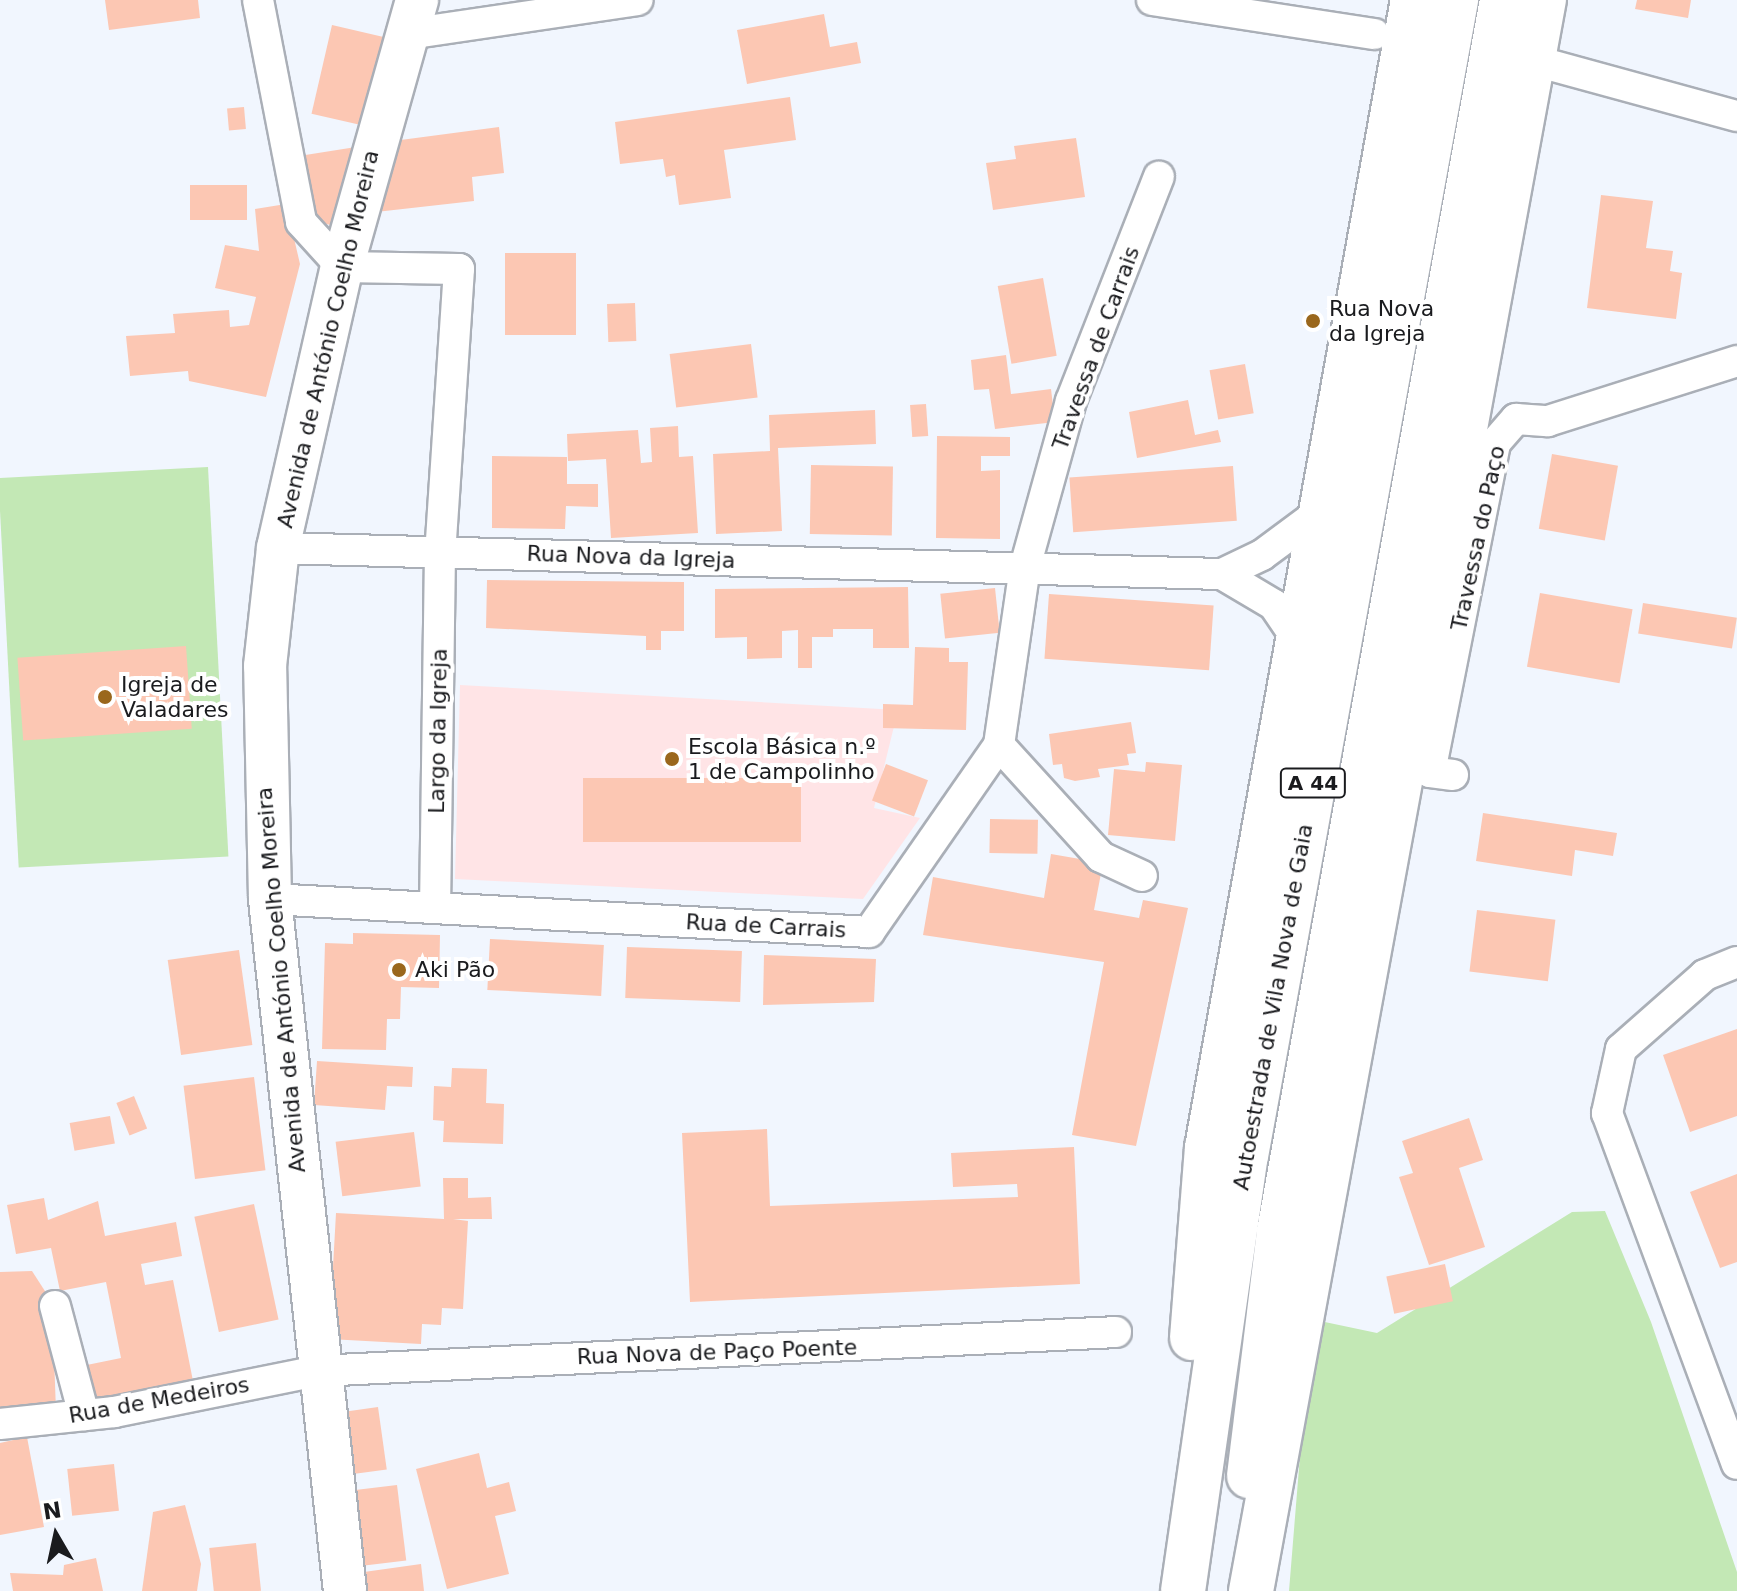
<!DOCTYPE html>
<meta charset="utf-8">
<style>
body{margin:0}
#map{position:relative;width:1737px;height:1591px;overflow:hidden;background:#f1f6fe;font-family:"DejaVu Sans",sans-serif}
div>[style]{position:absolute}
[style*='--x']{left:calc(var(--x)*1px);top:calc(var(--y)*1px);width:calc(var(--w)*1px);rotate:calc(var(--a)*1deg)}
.education>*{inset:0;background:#ffe4e6}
.green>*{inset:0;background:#c3e8b5;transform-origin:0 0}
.building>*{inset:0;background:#fcc7b3;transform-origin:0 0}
.roads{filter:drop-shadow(2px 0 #aaafb7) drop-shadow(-2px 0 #aaafb7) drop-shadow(0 2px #aaafb7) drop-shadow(0 -2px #aaafb7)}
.street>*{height:30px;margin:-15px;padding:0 15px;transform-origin:15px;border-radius:15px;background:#fff}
.secondary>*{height:42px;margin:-21px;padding:0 21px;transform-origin:21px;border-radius:21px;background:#fff}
.highway>*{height:44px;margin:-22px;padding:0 22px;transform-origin:22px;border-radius:22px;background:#fff}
.dots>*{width:22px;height:22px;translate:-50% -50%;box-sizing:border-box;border:4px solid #fff;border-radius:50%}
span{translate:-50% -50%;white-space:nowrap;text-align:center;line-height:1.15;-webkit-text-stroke:8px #fff;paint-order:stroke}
.shield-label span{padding:2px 6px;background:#fff;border:2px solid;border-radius:6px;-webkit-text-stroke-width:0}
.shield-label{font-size:20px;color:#1a1b1e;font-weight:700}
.poi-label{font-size:22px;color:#1a1b1e}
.left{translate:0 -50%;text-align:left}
.street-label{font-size:22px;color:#1a1b1e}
.north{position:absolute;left:16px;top:1495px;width:80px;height:80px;-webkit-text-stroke:6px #fff;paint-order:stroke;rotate:351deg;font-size:22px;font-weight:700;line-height:32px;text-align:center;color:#1a1b1e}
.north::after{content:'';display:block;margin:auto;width:28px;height:36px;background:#1a1b1e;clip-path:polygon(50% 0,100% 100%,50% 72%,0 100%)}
</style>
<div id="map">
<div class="education">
<i style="clip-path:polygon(460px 685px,898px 710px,874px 808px,920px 818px,863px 899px,455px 879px)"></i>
</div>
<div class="green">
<i style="left:208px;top:467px;width:390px;height:210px;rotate:87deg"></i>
<i style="clip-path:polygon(1605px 1211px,1651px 1322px,1737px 1572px,1737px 1591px,1289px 1591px,1303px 1419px,1320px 1321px,1377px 1333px,1572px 1212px)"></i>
</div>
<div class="building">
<i style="clip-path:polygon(105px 0,198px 0,200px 18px,109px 30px)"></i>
<i style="clip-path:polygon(1637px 0,1691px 0,1688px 18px,1635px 9px)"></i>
<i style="clip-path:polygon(824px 14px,830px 47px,857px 42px,861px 63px,747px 84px,737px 30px)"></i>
<i style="left:332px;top:25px;width:54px;height:91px;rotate:13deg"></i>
<i style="clip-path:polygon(790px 97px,796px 140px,724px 150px,731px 198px,679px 205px,675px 175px,666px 177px,663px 159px,620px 164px,615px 122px)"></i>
<i style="left:244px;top:107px;width:22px;height:17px;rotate:85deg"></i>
<i style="clip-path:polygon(499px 127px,504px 173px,472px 177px,474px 201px,376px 212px,393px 141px)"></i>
<i style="clip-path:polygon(1076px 138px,1085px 197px,993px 210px,986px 163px,1016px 159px,1014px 146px)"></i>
<i style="clip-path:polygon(356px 147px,334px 226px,312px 220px,299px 156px)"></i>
<i style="left:247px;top:185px;width:35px;height:57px;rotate:90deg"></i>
<i style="clip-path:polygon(1601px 195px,1653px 201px,1646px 248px,1673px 251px,1670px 271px,1682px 273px,1676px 319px,1587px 308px)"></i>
<i style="clip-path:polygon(286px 204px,300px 264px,266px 397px,189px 381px,188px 371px,130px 376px,126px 336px,175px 333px,173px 314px,229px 310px,230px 327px,249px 325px,256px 297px,215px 288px,225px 245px,259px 251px,255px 209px)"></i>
<i style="left:505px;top:253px;width:71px;height:82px"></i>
<i style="left:1043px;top:278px;width:79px;height:46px;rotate:80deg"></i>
<i style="left:635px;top:303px;width:38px;height:28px;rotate:88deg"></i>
<i style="left:751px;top:344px;width:54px;height:82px;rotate:83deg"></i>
<i style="clip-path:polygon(1006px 355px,1011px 394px,1051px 389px,1055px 422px,995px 429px,989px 389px,974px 390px,971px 360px)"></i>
<i style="left:1245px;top:364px;width:50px;height:36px;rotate:80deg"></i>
<i style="clip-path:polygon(1188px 400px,1195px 435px,1218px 430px,1221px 442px,1137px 458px,1129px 412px)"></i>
<i style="left:926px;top:404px;width:32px;height:16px;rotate:86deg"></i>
<i style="clip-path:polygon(875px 410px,876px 444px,778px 448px,782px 531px,716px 534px,713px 454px,770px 451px,769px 415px)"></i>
<i style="clip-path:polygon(678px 426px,679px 457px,693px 456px,698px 533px,611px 538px,606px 459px,568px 461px,567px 434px,638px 430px,641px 463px,652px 462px,650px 428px)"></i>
<i style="clip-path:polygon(937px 436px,1010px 437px,1010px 456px,981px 456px,981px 471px,1000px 470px,1000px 539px,936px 538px)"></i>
<i style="left:1552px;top:454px;width:67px;height:76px;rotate:10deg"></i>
<i style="clip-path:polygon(492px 456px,567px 457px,567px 484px,598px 484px,598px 507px,566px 506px,565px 529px,492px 528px)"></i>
<i style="left:811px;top:465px;width:82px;height:69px;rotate:1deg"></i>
<i style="left:1233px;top:466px;width:55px;height:164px;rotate:86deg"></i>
<i style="clip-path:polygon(487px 580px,684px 582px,684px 631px,661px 631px,661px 650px,646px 650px,646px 636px,486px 628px)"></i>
<i style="clip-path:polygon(908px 587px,909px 648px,873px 648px,873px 629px,833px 629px,833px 637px,812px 637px,812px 668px,798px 668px,798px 630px,782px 631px,782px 658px,747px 659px,747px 637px,715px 638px,715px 589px)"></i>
<i style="left:995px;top:588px;width:45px;height:55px;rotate:84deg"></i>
<i style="left:1540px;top:593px;width:94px;height:75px;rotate:10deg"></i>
<i style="left:1049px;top:594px;width:165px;height:65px;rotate:4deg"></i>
<i style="left:1643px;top:603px;width:95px;height:31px;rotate:9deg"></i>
<i style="left:186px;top:646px;width:83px;height:169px;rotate:86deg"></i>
<i style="clip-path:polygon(915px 647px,949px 648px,949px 662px,968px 662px,966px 730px,883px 728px,883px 704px,913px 705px)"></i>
<i style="clip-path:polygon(1131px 722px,1136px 753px,1127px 754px,1129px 765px,1098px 769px,1100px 777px,1075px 781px,1064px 778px,1062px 764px,1053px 765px,1049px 734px)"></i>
<i style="clip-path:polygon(1146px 762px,1182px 765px,1175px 841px,1108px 835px,1114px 769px,1145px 772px)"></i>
<i style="left:886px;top:764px;width:45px;height:39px;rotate:21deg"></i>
<i style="left:583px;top:778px;width:218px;height:64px"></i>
<i style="clip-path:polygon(1483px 813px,1617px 833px,1613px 856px,1575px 850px,1572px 876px,1476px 861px)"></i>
<i style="left:990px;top:819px;width:48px;height:34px;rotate:1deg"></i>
<i style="clip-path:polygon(1051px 854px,1103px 863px,1094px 910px,1139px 918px,1143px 900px,1188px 908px,1136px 1146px,1072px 1135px,1104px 962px,923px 935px,933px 877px,1044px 898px)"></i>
<i style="left:1477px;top:910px;width:79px;height:62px;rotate:7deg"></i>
<i style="clip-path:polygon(353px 933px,440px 935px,439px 988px,401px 987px,400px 1019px,387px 1019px,386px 1050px,322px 1049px,325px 943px,353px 944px)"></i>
<i style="left:490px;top:939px;width:114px;height:51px;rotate:3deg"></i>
<i style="left:627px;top:947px;width:115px;height:51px;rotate:2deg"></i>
<i style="left:239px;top:950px;width:96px;height:72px;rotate:82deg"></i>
<i style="clip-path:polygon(764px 955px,876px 959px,874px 1002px,763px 1005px)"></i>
<i style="clip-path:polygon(1737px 1029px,1737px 1116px,1690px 1132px,1663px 1055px)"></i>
<i style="clip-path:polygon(317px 1061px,413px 1067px,412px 1087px,387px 1086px,385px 1110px,314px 1105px)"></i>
<i style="clip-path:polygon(452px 1068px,487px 1069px,486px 1103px,504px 1104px,503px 1144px,443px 1142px,444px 1121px,433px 1120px,434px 1086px,451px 1087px)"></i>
<i style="left:254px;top:1077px;width:94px;height:71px;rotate:83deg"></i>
<i style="left:134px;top:1096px;width:35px;height:19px;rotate:68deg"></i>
<i style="left:110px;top:1116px;width:28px;height:41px;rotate:80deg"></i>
<i style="clip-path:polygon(1469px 1118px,1483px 1160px,1459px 1168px,1485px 1247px,1429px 1265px,1399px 1177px,1413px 1173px,1402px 1141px)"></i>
<i style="clip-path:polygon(767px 1129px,770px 1206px,1018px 1197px,1017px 1184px,953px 1187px,951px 1153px,1074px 1147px,1080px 1284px,690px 1302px,682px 1133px)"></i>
<i style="left:414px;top:1132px;width:55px;height:79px;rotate:83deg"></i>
<i style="clip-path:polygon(1737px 1174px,1737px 1262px,1720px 1268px,1690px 1192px)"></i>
<i style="clip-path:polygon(443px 1178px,468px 1178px,468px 1198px,491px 1197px,492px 1219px,453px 1219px,468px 1221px,463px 1309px,442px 1308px,441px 1325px,422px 1324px,421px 1344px,329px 1339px,336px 1213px,444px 1219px)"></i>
<i style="clip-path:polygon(44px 1198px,48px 1220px,98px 1201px,105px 1236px,176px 1222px,182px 1256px,141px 1264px,145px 1285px,173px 1280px,194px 1386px,85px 1408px,77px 1367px,121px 1358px,106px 1282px,60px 1291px,51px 1248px,16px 1254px,7px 1205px)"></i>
<i style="left:254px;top:1204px;width:118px;height:61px;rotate:78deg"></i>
<i style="left:1445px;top:1264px;width:38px;height:60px;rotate:78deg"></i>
<i style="clip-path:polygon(32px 1271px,52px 1302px,56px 1411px,0 1413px,0 1272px)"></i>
<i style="left:378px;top:1407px;width:63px;height:32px;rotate:82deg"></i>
<i style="clip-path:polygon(27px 1437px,44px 1527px,0 1535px,0 1443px)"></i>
<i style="clip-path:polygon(479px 1453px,487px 1488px,509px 1482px,516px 1511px,495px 1516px,509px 1574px,447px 1589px,416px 1469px)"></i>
<i style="left:114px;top:1464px;width:47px;height:47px;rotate:84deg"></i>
<i style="left:397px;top:1485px;width:76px;height:42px;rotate:83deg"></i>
<i style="clip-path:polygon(185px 1505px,201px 1564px,197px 1591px,142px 1591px,153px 1512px)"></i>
<i style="left:256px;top:1543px;width:48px;height:47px;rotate:84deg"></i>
<i style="clip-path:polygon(96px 1558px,103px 1591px,13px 1591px,10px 1573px,63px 1575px,64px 1565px)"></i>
<i style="clip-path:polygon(421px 1564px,424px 1591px,367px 1591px,364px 1572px)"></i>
</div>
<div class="roads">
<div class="street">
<i style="--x:258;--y:0;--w:226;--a:79"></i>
<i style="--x:301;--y:222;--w:61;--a:47.7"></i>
<i style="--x:342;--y:267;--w:117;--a:1"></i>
<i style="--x:459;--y:269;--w:284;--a:93.8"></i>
<i style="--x:440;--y:552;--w:356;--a:90.8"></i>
<i style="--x:1152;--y:0;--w:225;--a:8.7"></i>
<i style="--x:408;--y:34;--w:232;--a:-8.4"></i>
<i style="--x:1550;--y:65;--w:194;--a:15.3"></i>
<i style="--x:278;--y:548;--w:944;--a:1.58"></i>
<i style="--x:1222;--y:574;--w:61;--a:30.8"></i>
<i style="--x:1274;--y:605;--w:37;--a:56"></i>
<i style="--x:1222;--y:574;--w:44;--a:-25.4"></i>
<i style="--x:1262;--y:555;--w:67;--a:-36.5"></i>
<i style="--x:999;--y:745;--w:151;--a:47.7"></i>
<i style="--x:1101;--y:857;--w:45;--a:24.9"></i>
<i style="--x:1453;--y:775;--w:23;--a:-173"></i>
<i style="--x:1430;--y:772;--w:335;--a:-78.8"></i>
<i style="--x:1495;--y:443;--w:32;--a:-49"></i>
<i style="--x:1516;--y:419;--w:32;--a:4"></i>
<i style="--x:1548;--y:421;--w:198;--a:-17.6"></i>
<i style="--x:270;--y:899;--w:600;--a:3.15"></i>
<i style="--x:869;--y:932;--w:228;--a:-55.2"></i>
<i style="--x:999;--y:745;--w:180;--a:-81.7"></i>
<i style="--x:1025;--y:567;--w:172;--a:-74.5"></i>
<i style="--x:1071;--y:401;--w:241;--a:-68.6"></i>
<i style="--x:1737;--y:962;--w:35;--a:158"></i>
<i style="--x:1705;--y:975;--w:112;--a:138.6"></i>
<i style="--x:1621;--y:1049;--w:66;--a:102.3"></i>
<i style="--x:1607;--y:1113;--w:374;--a:69.7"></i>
<i style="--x:55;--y:1306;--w:113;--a:75.1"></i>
<i style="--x:0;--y:1424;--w:115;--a:-6"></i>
<i style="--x:114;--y:1412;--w:207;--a:-11.4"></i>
<i style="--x:317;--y:1371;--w:800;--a:-2.79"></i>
</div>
<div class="secondary">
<i style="--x:345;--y:1591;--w:696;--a:-96.19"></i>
<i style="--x:270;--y:899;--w:233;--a:-91.2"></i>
<i style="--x:265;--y:666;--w:119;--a:-83.7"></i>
<i style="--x:278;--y:548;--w:288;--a:-77.2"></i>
<i style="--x:342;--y:267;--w:277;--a:-74.3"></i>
</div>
<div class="highway">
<i style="--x:1192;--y:1338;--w:191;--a:-85.5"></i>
<i style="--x:1207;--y:1148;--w:1166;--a:-79.83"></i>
<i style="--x:1249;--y:1476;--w:246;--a:-83"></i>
<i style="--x:1279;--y:1232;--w:1252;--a:-79.74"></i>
<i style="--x:1183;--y:1591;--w:440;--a:-81.8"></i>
<i style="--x:1246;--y:1156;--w:1175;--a:-79.7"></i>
<i style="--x:1251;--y:1591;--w:1618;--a:-79.57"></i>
</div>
</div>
<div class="dots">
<i style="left:1313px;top:321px;background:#9a671c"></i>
<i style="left:105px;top:697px;background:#9a671c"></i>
<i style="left:672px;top:759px;background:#9a671c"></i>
<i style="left:399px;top:970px;background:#9a671c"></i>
</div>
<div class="shield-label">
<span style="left:1313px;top:783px">A 44</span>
</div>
<div class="poi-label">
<span class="left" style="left:1329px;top:321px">Rua Nova<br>da Igreja</span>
<span class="left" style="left:121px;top:697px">Igreja de<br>Valadares</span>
<span class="left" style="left:688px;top:759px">Escola Básica n.º<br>1 de Campolinho</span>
<span class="left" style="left:415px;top:970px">Aki Pão</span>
</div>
<div class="street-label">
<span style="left:328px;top:339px;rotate:-77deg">Avenida de António Coelho Moreira</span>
<span style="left:1096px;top:348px;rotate:-70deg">Travessa de Carrais</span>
<span style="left:1478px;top:538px;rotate:-78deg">Travessa do Paço</span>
<span style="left:631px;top:557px;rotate:2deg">Rua Nova da Igreja</span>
<span style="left:438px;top:731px;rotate:-89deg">Largo da Igreja</span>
<span style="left:766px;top:926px;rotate:3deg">Rua de Carrais</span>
<span style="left:281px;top:980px;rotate:-95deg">Avenida de António Coelho Moreira</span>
<span style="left:1273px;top:1007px;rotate:-80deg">Autoestrada de Vila Nova de Gaia</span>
<span style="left:717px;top:1352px;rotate:-2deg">Rua Nova de Paço Poente</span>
<span style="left:159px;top:1400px;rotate:-10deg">Rua de Medeiros</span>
</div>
<div class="north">N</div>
</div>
